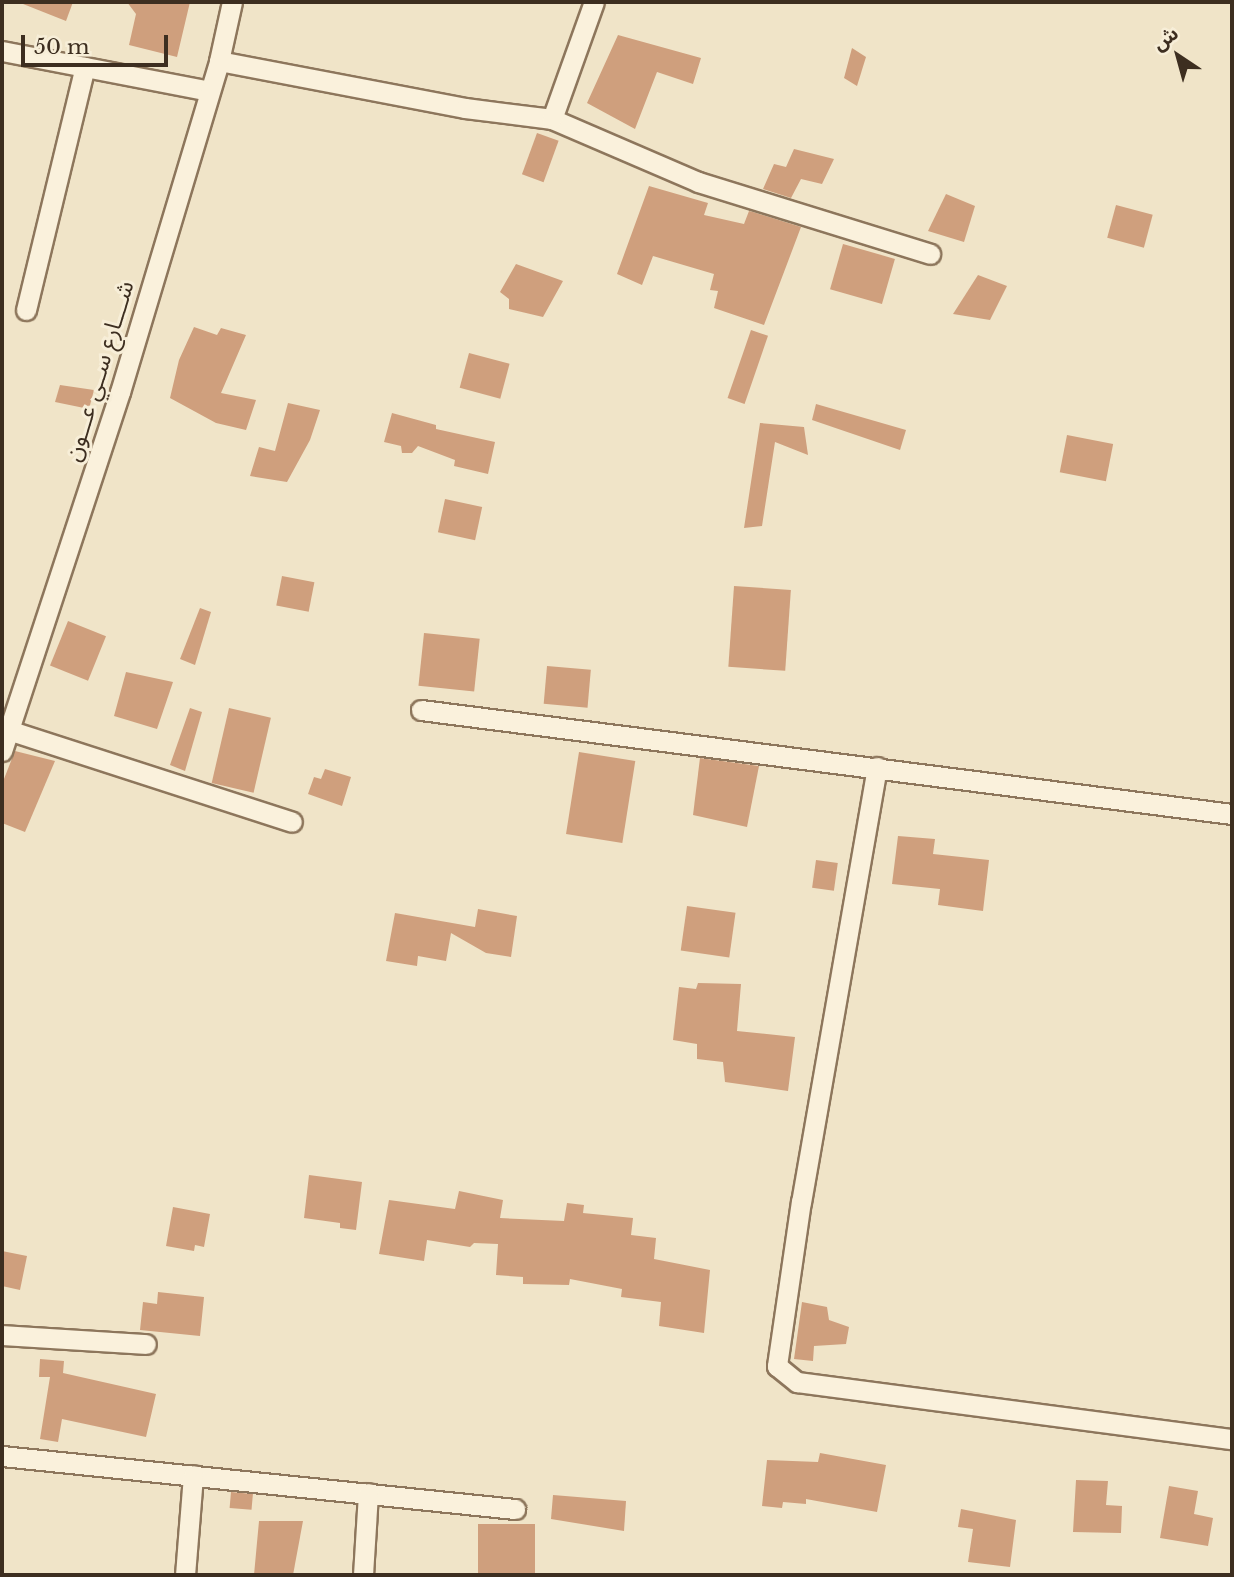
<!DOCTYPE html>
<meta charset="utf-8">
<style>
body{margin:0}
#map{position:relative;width:1234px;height:1577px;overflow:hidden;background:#f0e4c8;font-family:"Libre Baskerville","Noto Sans Arabic",serif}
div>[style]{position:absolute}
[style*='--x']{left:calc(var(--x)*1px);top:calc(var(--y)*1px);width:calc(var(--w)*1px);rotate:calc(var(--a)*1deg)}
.building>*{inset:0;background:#cf9f7d;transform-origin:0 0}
.roads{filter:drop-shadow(2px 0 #8d765c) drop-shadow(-2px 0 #8d765c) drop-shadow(0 2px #8d765c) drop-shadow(0 -2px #8d765c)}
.minor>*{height:19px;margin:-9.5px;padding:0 9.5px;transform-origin:9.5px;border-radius:9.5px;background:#faf1dc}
span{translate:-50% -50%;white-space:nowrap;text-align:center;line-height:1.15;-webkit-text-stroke:6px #f7eed8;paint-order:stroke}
.street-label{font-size:23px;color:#3d2e20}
.frame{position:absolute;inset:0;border:4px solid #3d2e20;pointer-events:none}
.north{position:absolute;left:1143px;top:21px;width:70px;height:70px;-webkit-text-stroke:5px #f7eed8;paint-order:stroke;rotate:324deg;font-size:19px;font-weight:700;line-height:28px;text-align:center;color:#3d2e20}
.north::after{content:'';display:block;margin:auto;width:24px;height:32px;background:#3d2e20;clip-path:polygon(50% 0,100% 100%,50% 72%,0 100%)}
.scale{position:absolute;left:21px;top:35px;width:147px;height:32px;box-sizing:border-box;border:4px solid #3d2e20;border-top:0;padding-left:9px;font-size:21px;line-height:24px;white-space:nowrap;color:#3d2e20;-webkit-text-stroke:5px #f7eed8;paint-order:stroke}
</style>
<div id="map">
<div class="building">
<i style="clip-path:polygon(18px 2px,73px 2px,66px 21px)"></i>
<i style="clip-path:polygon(127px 2px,190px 2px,177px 57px,129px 45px,136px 14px)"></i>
<i style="clip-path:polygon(618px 35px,701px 58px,693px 84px,657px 72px,635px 129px,587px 103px)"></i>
<i style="clip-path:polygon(852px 48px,866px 57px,857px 86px,844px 78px)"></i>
<i style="left:537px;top:133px;width:23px;height:44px;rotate:20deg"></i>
<i style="clip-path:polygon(794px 149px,834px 159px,822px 184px,801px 179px,791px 198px,763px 189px,774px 164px,786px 167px)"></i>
<i style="clip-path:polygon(649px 186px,708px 203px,704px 215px,744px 224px,749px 211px,753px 212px,801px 227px,764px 325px,714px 308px,718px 291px,710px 290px,714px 274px,653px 256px,642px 285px,617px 274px)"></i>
<i style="clip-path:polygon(946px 194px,975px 206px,964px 242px,928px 231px)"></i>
<i style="left:1116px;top:205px;width:38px;height:34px;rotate:15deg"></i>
<i style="left:843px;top:244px;width:54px;height:47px;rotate:16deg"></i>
<i style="clip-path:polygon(516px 264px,563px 281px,543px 317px,509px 309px,509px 299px,500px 292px)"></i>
<i style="clip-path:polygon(978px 275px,1007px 286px,990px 320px,953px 314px)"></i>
<i style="clip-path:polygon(194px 327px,217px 335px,221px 328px,246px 335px,221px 393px,256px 400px,246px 430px,216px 423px,170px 398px,179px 360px)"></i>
<i style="left:751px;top:330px;width:18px;height:72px;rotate:19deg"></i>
<i style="left:469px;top:353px;width:42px;height:36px;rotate:15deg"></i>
<i style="clip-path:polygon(60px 385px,94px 390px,89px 409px,55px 402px)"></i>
<i style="clip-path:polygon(288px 403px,320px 410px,310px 440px,287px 482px,250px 476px,259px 447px,275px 451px)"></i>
<i style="clip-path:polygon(816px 404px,906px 430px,900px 450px,812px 420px)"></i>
<i style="clip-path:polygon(392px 413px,436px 425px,436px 429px,495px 442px,488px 474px,454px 466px,455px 460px,418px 446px,412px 453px,402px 453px,401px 446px,384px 442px)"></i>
<i style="clip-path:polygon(760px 423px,804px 427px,808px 455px,775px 442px,762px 526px,744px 528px)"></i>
<i style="left:1067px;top:435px;width:47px;height:38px;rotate:11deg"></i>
<i style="left:445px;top:499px;width:38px;height:34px;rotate:12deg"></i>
<i style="left:282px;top:576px;width:33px;height:30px;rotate:11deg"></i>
<i style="left:734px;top:586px;width:57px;height:81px;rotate:4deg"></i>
<i style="clip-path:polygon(200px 608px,211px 612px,195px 665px,180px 659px)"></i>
<i style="left:68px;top:621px;width:41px;height:48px;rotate:22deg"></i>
<i style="left:424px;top:633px;width:56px;height:53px;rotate:6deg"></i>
<i style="left:547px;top:666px;width:44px;height:38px;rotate:5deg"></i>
<i style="clip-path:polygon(126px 672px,173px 682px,157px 729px,114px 716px)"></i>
<i style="clip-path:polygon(190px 708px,202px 712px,185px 771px,170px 765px)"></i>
<i style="left:229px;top:708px;width:43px;height:77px;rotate:13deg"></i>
<i style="clip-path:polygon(15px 751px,55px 761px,25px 832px,2px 823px,2px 784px)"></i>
<i style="left:579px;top:752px;width:57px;height:83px;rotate:9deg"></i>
<i style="clip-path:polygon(700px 758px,759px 766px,747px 827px,693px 815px)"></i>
<i style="clip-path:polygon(325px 769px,351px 777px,342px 806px,308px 794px,314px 777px,321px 779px)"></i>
<i style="clip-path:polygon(898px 836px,935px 839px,933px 854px,989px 860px,983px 911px,938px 905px,940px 889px,892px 884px)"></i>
<i style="left:816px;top:860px;width:22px;height:28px;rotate:8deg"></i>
<i style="left:687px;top:906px;width:49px;height:45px;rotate:8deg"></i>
<i style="clip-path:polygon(478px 909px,517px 916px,511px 957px,486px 953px,451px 933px,446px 961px,418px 956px,417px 966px,386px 961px,395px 913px,475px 927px)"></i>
<i style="clip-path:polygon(698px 983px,741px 984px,737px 1031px,795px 1037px,788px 1091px,725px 1082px,723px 1062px,697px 1059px,697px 1044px,673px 1040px,679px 987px,696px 989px)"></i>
<i style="clip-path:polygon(309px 1175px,362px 1182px,356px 1230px,340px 1228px,340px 1223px,304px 1218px)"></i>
<i style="clip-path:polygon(459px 1191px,503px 1200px,500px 1218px,564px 1221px,567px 1203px,584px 1205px,583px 1213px,633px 1218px,631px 1235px,656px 1238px,654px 1259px,710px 1270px,704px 1333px,659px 1326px,661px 1302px,621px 1297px,622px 1289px,570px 1279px,569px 1285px,523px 1284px,523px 1277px,496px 1275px,498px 1244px,474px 1243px,470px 1247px,427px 1240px,424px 1261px,379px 1254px,389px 1200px,455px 1209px)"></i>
<i style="clip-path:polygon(173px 1207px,210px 1214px,204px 1247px,195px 1245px,194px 1251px,166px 1246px)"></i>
<i style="clip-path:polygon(2px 1251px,27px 1256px,20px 1290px,2px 1286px)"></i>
<i style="clip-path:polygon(158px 1292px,204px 1297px,200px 1336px,140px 1330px,143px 1302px,157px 1304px)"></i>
<i style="clip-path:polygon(802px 1302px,827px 1307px,829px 1320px,849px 1327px,846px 1344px,814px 1346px,813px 1361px,794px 1359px)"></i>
<i style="clip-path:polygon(40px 1359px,64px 1361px,63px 1373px,156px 1394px,146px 1437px,62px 1419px,58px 1442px,40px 1439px,50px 1377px,39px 1377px)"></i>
<i style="clip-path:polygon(820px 1453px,886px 1465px,877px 1512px,806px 1499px,806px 1504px,783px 1502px,782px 1508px,762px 1506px,767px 1460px,818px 1462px)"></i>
<i style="clip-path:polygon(1076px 1480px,1108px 1481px,1106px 1505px,1122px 1506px,1121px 1533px,1073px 1532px)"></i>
<i style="clip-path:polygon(1169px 1486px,1198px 1491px,1194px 1514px,1213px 1518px,1208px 1546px,1160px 1538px)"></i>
<i style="left:231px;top:1492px;width:22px;height:16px;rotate:5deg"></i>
<i style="clip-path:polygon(553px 1495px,626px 1501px,624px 1531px,551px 1519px)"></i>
<i style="clip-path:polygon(961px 1509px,1016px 1520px,1010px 1567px,968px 1562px,973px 1529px,958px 1527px)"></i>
<i style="clip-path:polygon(259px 1521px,303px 1521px,293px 1575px,254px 1575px)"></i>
<i style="left:478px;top:1524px;width:57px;height:51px"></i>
</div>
<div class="roads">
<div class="minor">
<i style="--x:2;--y:51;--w:211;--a:10.9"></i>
<i style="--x:219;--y:61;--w:250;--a:10.8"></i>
<i style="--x:465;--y:108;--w:88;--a:7.2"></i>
<i style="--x:552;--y:119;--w:159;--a:23.3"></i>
<i style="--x:698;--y:182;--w:243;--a:17.2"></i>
<i style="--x:552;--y:119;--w:124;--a:-70.3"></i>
<i style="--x:26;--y:310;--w:250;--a:-76.4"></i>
<i style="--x:421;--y:710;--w:818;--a:7.31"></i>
<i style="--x:11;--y:731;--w:295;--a:17.9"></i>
<i style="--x:2;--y:751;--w:378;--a:-71.8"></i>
<i style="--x:120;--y:392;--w:345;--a:-73.3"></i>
<i style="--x:219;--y:61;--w:60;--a:-77.6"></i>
<i style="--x:877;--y:767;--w:441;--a:99.9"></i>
<i style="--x:801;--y:1201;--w:167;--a:98.3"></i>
<i style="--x:777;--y:1366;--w:26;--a:39"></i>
<i style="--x:797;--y:1382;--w:439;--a:7.5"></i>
<i style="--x:2;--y:1335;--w:144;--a:3.6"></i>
<i style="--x:2;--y:1456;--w:516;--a:5.9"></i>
<i style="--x:185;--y:1575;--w:100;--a:-85.4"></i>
<i style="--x:363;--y:1575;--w:82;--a:-86.5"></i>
</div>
</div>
<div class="street-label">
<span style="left:99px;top:371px;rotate:-73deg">شــــارع ســي عـــون</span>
</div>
<div class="frame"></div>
<div class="north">ش</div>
<div class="scale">50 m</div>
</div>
